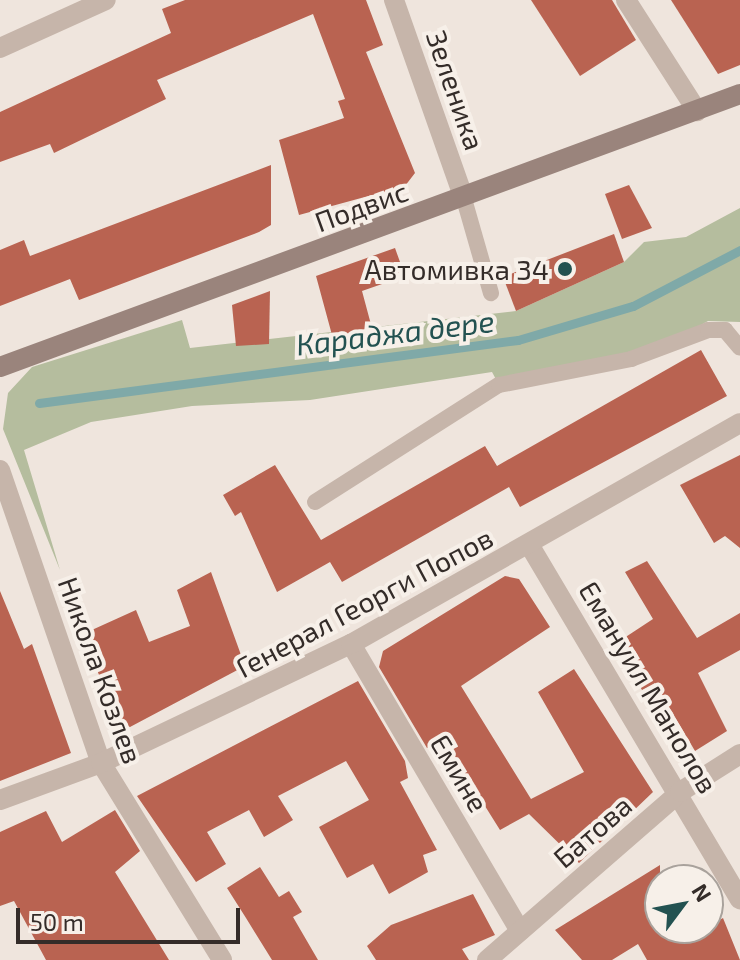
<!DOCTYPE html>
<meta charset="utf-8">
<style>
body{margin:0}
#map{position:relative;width:740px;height:960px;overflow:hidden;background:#efe5dd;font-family:"Exo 2",sans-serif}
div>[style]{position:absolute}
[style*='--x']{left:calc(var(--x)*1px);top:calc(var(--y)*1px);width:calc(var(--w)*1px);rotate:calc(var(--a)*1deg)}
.green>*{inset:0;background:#b5bd9e}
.stream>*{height:9px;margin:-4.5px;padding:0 4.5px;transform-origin:4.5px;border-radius:4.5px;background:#7fa9a8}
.building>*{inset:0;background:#b96351}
.lane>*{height:16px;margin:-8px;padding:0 8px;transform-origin:8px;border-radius:8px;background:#c6b5aa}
.street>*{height:20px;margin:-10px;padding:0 10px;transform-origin:10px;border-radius:10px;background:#c6b5aa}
.secondary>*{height:20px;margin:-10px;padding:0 10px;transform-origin:10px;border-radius:10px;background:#9a847c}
.dots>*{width:22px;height:22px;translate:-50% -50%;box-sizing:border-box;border:4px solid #f7f0e9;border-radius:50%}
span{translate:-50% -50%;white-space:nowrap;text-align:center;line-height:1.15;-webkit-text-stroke:8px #f7f0e9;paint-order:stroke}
.street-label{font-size:28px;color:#342c29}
.poi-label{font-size:28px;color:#342c29}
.right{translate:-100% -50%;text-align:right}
.water-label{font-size:30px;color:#235251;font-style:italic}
.north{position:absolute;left:644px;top:864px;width:80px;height:80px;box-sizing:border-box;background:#f7f0e9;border:2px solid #a9a29c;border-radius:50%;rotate:58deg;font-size:22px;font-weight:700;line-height:32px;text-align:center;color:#342c29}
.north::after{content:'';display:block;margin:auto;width:28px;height:36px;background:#235251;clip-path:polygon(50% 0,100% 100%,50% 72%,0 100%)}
.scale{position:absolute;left:16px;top:908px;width:224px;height:36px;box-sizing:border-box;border:4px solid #342c29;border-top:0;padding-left:10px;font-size:24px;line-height:28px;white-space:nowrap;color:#342c29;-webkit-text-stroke:6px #f7f0e9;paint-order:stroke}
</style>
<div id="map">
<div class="green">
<i style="clip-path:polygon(740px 208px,740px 322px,708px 321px,656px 350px,499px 385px,492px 372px,310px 400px,192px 406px,91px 422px,24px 450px,60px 570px,3px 429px,8px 393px,32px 367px,182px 320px,190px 348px,516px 311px,624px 262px,644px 242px,686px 237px)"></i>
</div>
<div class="stream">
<i style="--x:39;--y:403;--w:483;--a:-7.5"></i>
<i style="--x:518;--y:340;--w:120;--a:-16.5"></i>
<i style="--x:633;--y:306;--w:121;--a:-27.6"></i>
</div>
<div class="building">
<i style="clip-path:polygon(185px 0,366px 0,383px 45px,366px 52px,415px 173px,405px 186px,299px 215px,279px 140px,344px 118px,338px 101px,345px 99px,313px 14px,157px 80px,166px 99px,54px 153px,50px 144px,0 162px,0 112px,171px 33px,162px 9px)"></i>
<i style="clip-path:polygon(531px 0,612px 0,636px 40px,580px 76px)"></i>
<i style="clip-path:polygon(671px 0,740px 0,740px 65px,718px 74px)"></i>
<i style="clip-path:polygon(271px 165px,271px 225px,259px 232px,79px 300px,70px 279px,0 306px,0 250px,24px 240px,30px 256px)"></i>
<i style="clip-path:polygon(629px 185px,652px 228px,622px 239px,605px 194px)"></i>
<i style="clip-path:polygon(614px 234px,624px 262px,516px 311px,503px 277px)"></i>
<i style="clip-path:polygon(395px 248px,405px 276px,362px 291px,373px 332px,332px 335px,316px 276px)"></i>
<i style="clip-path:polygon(270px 291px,269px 344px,236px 346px,232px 305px)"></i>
<i style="clip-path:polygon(701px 350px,727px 396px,520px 507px,509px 487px,342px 582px,330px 562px,277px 592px,241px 512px,235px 516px,223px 495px,275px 465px,321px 540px,485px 446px,497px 466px)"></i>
<i style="clip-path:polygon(740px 455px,740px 548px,725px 536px,714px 543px,680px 485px)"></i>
<i style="clip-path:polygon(647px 561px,697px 638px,740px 613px,740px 650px,698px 673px,727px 731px,695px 751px,655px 683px,642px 690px,615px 644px,653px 619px,625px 572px)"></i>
<i style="clip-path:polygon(211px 572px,245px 666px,130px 727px,117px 721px,83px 634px,136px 610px,149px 642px,190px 626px,177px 590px)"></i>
<i style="clip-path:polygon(505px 576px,519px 579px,550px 627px,461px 686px,531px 799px,584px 772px,538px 692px,574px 669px,653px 792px,579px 863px,529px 814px,500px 830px,443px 739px,427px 748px,379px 667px,383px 651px)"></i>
<i style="clip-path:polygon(0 591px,24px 649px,32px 644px,71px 753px,0 781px)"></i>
<i style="clip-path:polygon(358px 681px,405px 761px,408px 778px,400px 782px,437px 850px,423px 855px,428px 872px,389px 894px,373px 864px,347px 878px,319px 827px,369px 800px,346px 761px,278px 796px,293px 820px,264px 837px,249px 810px,207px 832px,226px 864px,196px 882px,137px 796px)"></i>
<i style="clip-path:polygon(115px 810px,140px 851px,115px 872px,169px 960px,46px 960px,14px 901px,0 906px,0 832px,46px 811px,62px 842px)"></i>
<i style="clip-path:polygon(660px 865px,660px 928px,700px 931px,723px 918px,740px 960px,647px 960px,638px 944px,612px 960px,582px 960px,555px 930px)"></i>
<i style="clip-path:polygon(260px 867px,279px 897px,289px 891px,302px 912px,293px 917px,318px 960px,272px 960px,246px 918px,227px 888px)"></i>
<i style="clip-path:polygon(473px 894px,495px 935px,462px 949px,469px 960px,376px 960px,367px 946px,391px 925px)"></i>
</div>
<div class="lane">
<i style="--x:464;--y:199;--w:98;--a:74"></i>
<i style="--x:315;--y:502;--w:218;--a:-32.5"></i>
<i style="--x:499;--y:385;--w:135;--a:-11.1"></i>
<i style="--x:631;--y:359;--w:82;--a:-20.6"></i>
<i style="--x:708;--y:330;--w:17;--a:0"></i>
<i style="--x:725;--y:330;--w:23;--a:50"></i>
</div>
<div class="street">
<i style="--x:394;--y:0;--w:211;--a:70.6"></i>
<i style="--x:626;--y:0;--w:132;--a:57.4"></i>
<i style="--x:0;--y:48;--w:116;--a:-24.4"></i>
<i style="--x:0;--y:470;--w:310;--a:71"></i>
<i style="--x:101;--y:763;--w:231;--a:58.4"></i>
<i style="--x:530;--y:546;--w:411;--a:59.3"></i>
<i style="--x:351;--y:644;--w:333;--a:59.5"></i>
<i style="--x:0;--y:800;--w:108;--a:-20.1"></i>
<i style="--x:101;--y:763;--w:277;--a:-25.5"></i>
<i style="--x:351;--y:644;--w:447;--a:-29.6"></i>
<i style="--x:487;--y:960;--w:256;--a:-41"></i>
<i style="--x:680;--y:792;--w:71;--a:-32.3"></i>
</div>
<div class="secondary">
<i style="--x:0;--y:367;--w:789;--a:-20.25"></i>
</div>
<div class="dots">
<i style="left:565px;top:269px;background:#235251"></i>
</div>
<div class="street-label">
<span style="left:456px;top:90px;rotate:71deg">Зеленика</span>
<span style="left:361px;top:206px;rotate:-20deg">Подвис</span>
<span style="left:364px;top:602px;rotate:-28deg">Генерал Георги Попов</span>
<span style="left:101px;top:670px;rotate:70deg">Никола Козлев</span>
<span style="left:649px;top:687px;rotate:59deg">Емануил Манолов</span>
<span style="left:460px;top:773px;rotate:59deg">Емине</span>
<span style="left:592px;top:831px;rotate:-41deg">Батова</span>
</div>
<div class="poi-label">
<span class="right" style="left:549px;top:269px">Автомивка 34</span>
</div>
<div class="water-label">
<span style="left:395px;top:332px;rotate:-7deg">Караджа дере</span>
</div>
<div class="north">N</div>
<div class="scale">50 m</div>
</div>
